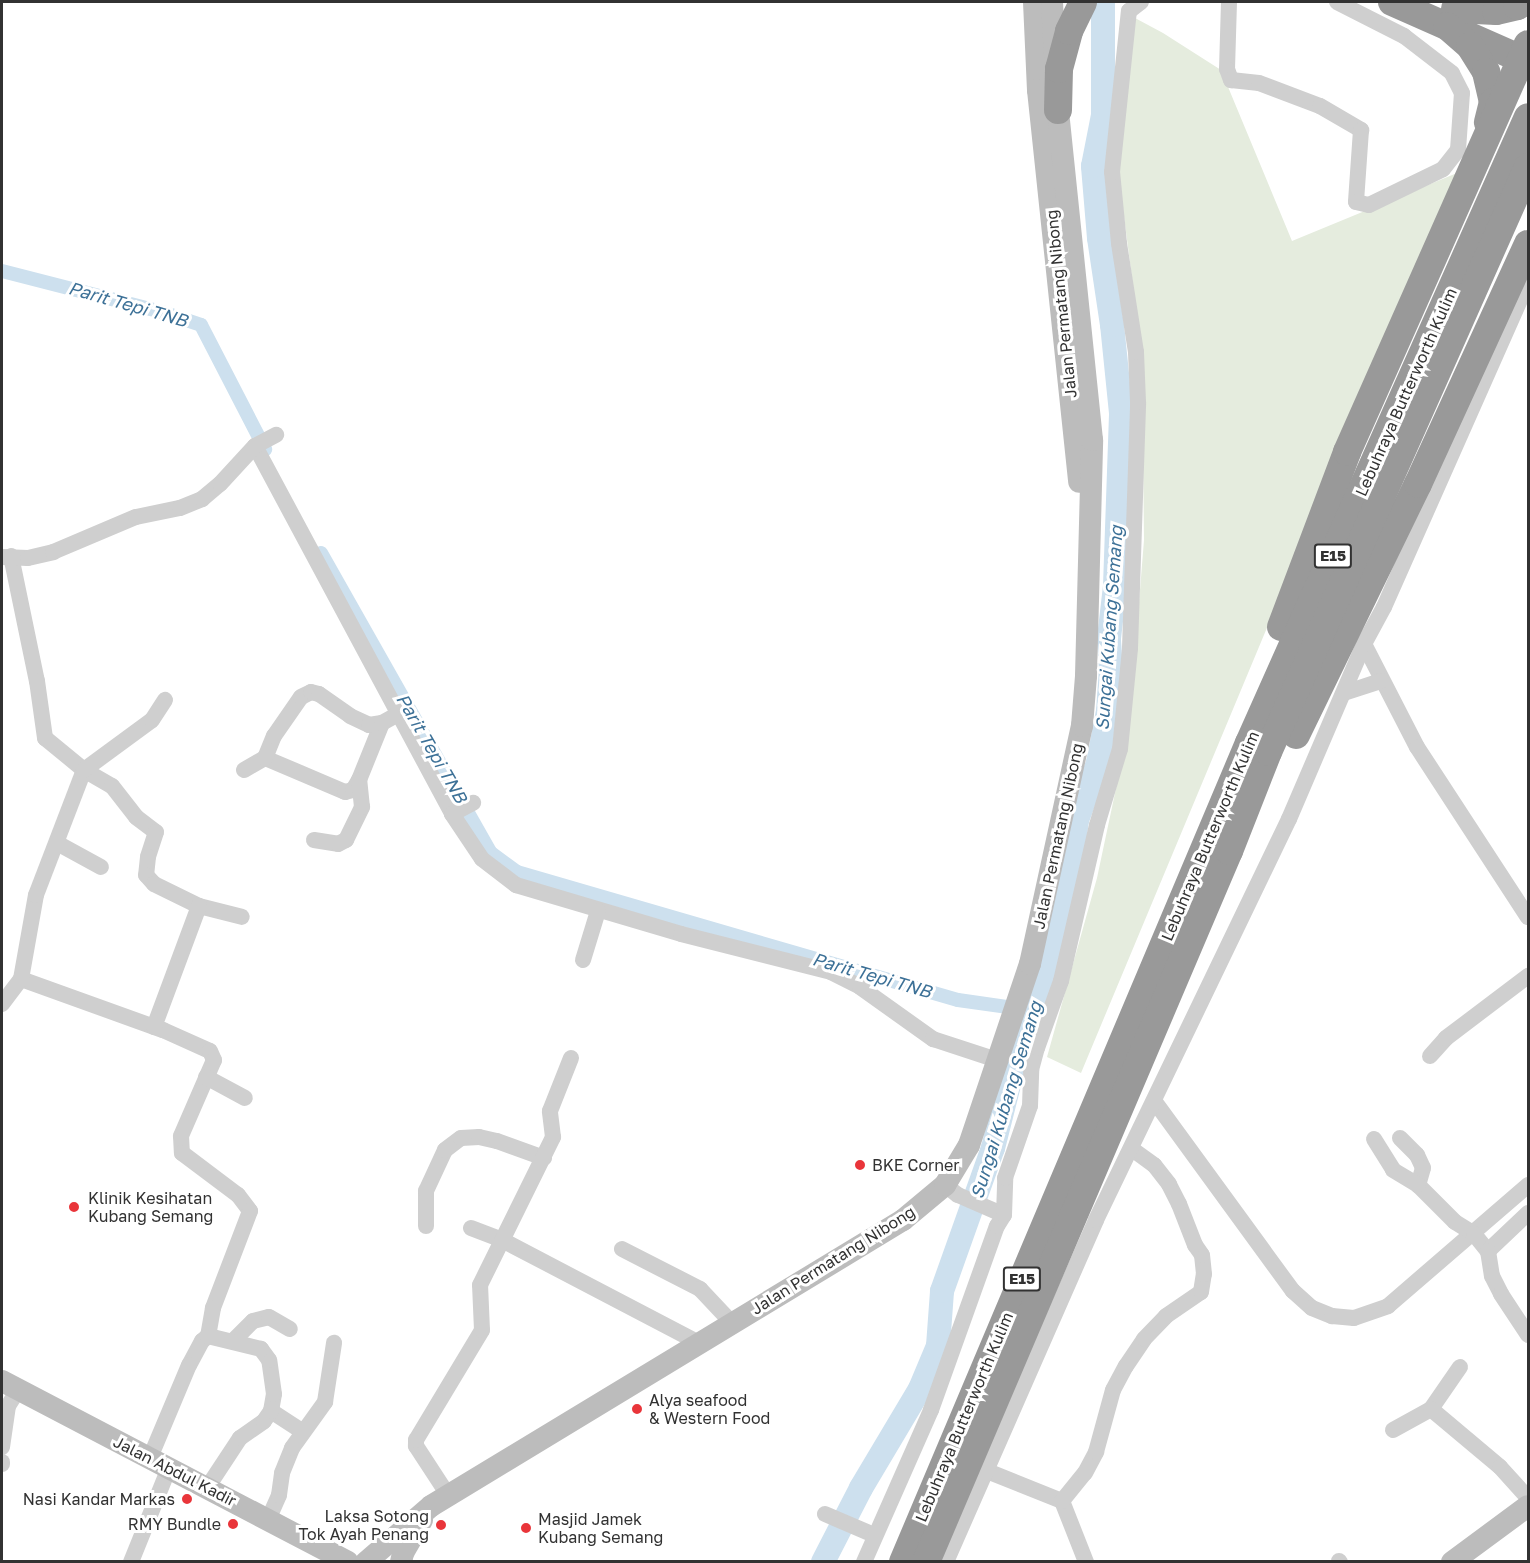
<!DOCTYPE html>
<style>
body{margin:0}
#map{position:relative;width:1530px;height:1563px;overflow:hidden;background:#fff;font-family:"Golos Text",sans-serif}
div>[style]{position:absolute}
[style*='--x']{left:calc(var(--x)*1px);top:calc(var(--y)*1px);width:calc(var(--w)*1px);rotate:calc(var(--a)*1deg)}
.green>*{inset:0;background:#e5ecde}
.canal>*{height:14px;margin:-7px;padding:0 7px;transform-origin:7px;border-radius:7px;background:#cde0ee}
.river>*{height:24px;margin:-12px;padding:0 12px;transform-origin:12px;border-radius:12px;background:#cde0ee}
.minor>*{height:16px;margin:-8px;padding:0 8px;transform-origin:8px;border-radius:8px;background:#cfcfcf}
.secondary>*{height:22px;margin:-11px;padding:0 11px;transform-origin:11px;border-radius:11px;background:#bcbcbc}
.motorway>*{height:28px;margin:-14px;padding:0 14px;transform-origin:14px;border-radius:14px;background:#999}
.dots>*{width:16px;height:16px;translate:-50% -50%;box-sizing:border-box;border:3px solid #fff;border-radius:50%}
span{translate:-50% -50%;white-space:nowrap;text-align:center;line-height:1.15;-webkit-text-stroke:6px #fff;paint-order:stroke}
.shield-label span{padding:2px 4px;background:#fff;border:2px solid;border-radius:4px;-webkit-text-stroke-width:0}
.shield-label{font-size:15px;color:#323232;font-weight:700}
.street-label{font-size:16px;color:#323232}
.poi-label{font-size:16px;color:#323232}
.left{translate:0 -50%;text-align:left}
.right{translate:-100% -50%;text-align:right}
.water-label{font-size:18px;color:#3d7197;font-style:italic}
.frame{position:absolute;inset:0;border:3px solid #323232;pointer-events:none}
</style>
<div id="map">
<div class="green">
<i style="clip-path:polygon(1135px 18px,1163px 33px,1221px 70px,1292px 241px,1457px 173px,1081px 1073px,1047px 1057px,1097px 878px,1129px 727px,1144px 540px,1142px 355px,1118px 170px)"></i>
</div>
<div class="canal">
<i style="--x:2;--y:271;--w:165;--a:14.4"></i>
<i style="--x:162;--y:312;--w:41;--a:18.4"></i>
<i style="--x:201;--y:325;--w:140;--a:62.7"></i>
<i style="--x:321;--y:553;--w:345;--a:60.5"></i>
<i style="--x:491;--y:853;--w:32;--a:36"></i>
<i style="--x:517;--y:872;--w:459;--a:16.2"></i>
<i style="--x:958;--y:1000;--w:78;--a:8.1"></i>
</div>
<div class="river">
<i style="--x:823;--y:1562;--w:83;--a:-62.8"></i>
<i style="--x:861;--y:1488;--w:115;--a:-59.2"></i>
<i style="--x:920;--y:1389;--w:47;--a:-67.3"></i>
<i style="--x:938;--y:1346;--w:55;--a:-85.8"></i>
<i style="--x:942;--y:1291;--w:152;--a:-70.4"></i>
<i style="--x:993;--y:1148;--w:77;--a:-75.8"></i>
<i style="--x:1012;--y:1073;--w:134;--a:-71.3"></i>
<i style="--x:1055;--y:946;--w:54;--a:-76"></i>
<i style="--x:1068;--y:894;--w:75;--a:-83.1"></i>
<i style="--x:1077;--y:820;--w:61;--a:-69.8"></i>
<i style="--x:1098;--y:763;--w:53;--a:-79.1"></i>
<i style="--x:1108;--y:711;--w:42;--a:-85.9"></i>
<i style="--x:1111;--y:669;--w:31;--a:-94"></i>
<i style="--x:1109;--y:638;--w:52;--a:-83.4"></i>
<i style="--x:1115;--y:586;--w:173;--a:-88"></i>
<i style="--x:1121;--y:413;--w:88;--a:-95.8"></i>
<i style="--x:1112;--y:325;--w:88;--a:-98.5"></i>
<i style="--x:1099;--y:238;--w:72;--a:-94.8"></i>
<i style="--x:1093;--y:166;--w:52;--a:-78.9"></i>
<i style="--x:1103;--y:115;--w:111;--a:-90"></i>
</div>
<div class="minor">
<i style="--x:1229;--y:2;--w:67;--a:91.7"></i>
<i style="--x:1227;--y:69;--w:12;--a:70"></i>
<i style="--x:1231;--y:80;--w:28;--a:6"></i>
<i style="--x:1259;--y:83;--w:65;--a:20.7"></i>
<i style="--x:1320;--y:106;--w:48;--a:30.3"></i>
<i style="--x:1361;--y:130;--w:72;--a:94"></i>
<i style="--x:1356;--y:202;--w:13;--a:13"></i>
<i style="--x:1369;--y:205;--w:82;--a:-25.9"></i>
<i style="--x:1443;--y:169;--w:24;--a:-52"></i>
<i style="--x:1458;--y:150;--w:57;--a:-86"></i>
<i style="--x:1462;--y:93;--w:22;--a:-117"></i>
<i style="--x:1452;--y:73;--w:61;--a:-142.4"></i>
<i style="--x:1404;--y:36;--w:75;--a:-153.1"></i>
<i style="--x:255;--y:446;--w:417;--a:61.8"></i>
<i style="--x:452;--y:814;--w:54;--a:56.3"></i>
<i style="--x:482;--y:859;--w:43;--a:37.4"></i>
<i style="--x:516;--y:885;--w:172;--a:16.5"></i>
<i style="--x:681;--y:934;--w:155;--a:14.2"></i>
<i style="--x:831;--y:972;--w:33;--a:27"></i>
<i style="--x:860;--y:987;--w:90;--a:35.5"></i>
<i style="--x:933;--y:1039;--w:67;--a:18.2"></i>
<i style="--x:11;--y:556;--w:128;--a:78.3"></i>
<i style="--x:37;--y:681;--w:58;--a:82"></i>
<i style="--x:45;--y:738;--w:50;--a:39.4"></i>
<i style="--x:84;--y:770;--w:32;--a:30"></i>
<i style="--x:112;--y:786;--w:39;--a:52"></i>
<i style="--x:136;--y:817;--w:25;--a:37"></i>
<i style="--x:156;--y:832;--w:26;--a:108"></i>
<i style="--x:148;--y:857;--w:18;--a:96"></i>
<i style="--x:146;--y:875;--w:12;--a:48"></i>
<i style="--x:154;--y:884;--w:50;--a:26.1"></i>
<i style="--x:199;--y:906;--w:44;--a:14.3"></i>
<i style="--x:2;--y:557;--w:26;--a:2"></i>
<i style="--x:28;--y:558;--w:26;--a:-13"></i>
<i style="--x:53;--y:552;--w:90;--a:-22.9"></i>
<i style="--x:136;--y:517;--w:45;--a:-11.6"></i>
<i style="--x:180;--y:508;--w:24;--a:-22"></i>
<i style="--x:202;--y:499;--w:23;--a:-40"></i>
<i style="--x:220;--y:484;--w:52;--a:-47.4"></i>
<i style="--x:255;--y:446;--w:24;--a:-28"></i>
<i style="--x:1364;--y:644;--w:116;--a:62.8"></i>
<i style="--x:1417;--y:747;--w:203;--a:56.9"></i>
<i style="--x:1344;--y:693;--w:39;--a:-18"></i>
<i style="--x:265;--y:758;--w:87;--a:23"></i>
<i style="--x:345;--y:792;--w:8;--a:-14"></i>
<i style="--x:353;--y:790;--w:12;--a:-59"></i>
<i style="--x:359;--y:780;--w:61;--a:-68"></i>
<i style="--x:244;--y:770;--w:24;--a:-30"></i>
<i style="--x:265;--y:758;--w:24;--a:-68"></i>
<i style="--x:274;--y:736;--w:47;--a:-55.3"></i>
<i style="--x:301;--y:697;--w:11;--a:-27"></i>
<i style="--x:311;--y:692;--w:8;--a:14"></i>
<i style="--x:319;--y:694;--w:38;--a:35"></i>
<i style="--x:350;--y:716;--w:21;--a:25"></i>
<i style="--x:369;--y:725;--w:13;--a:-9"></i>
<i style="--x:382;--y:723;--w:18;--a:-29"></i>
<i style="--x:452;--y:814;--w:24;--a:-28"></i>
<i style="--x:314;--y:840;--w:24;--a:9"></i>
<i style="--x:338;--y:844;--w:9;--a:-27"></i>
<i style="--x:346;--y:840;--w:37;--a:-64"></i>
<i style="--x:362;--y:807;--w:27;--a:-96"></i>
<i style="--x:57;--y:843;--w:50;--a:28.6"></i>
<i style="--x:583;--y:960;--w:51;--a:-73"></i>
<i style="--x:21;--y:979;--w:151;--a:19.8"></i>
<i style="--x:163;--y:1030;--w:51;--a:24.1"></i>
<i style="--x:210;--y:1051;--w:10;--a:66"></i>
<i style="--x:214;--y:1060;--w:83;--a:113.5"></i>
<i style="--x:181;--y:1136;--w:17;--a:87"></i>
<i style="--x:182;--y:1153;--w:70;--a:36.9"></i>
<i style="--x:238;--y:1195;--w:20;--a:53"></i>
<i style="--x:250;--y:1211;--w:104;--a:110.9"></i>
<i style="--x:213;--y:1308;--w:28;--a:100"></i>
<i style="--x:208;--y:1336;--w:8;--a:140"></i>
<i style="--x:202;--y:1341;--w:27;--a:118"></i>
<i style="--x:189;--y:1365;--w:101;--a:112.8"></i>
<i style="--x:2;--y:1004;--w:31;--a:-53"></i>
<i style="--x:21;--y:979;--w:85;--a:-79.9"></i>
<i style="--x:36;--y:895;--w:134;--a:-69"></i>
<i style="--x:84;--y:770;--w:84;--a:-36.3"></i>
<i style="--x:152;--y:720;--w:24;--a:-57"></i>
<i style="--x:154;--y:1027;--w:129;--a:-69.6"></i>
<i style="--x:1430;--y:1056;--w:24;--a:-48"></i>
<i style="--x:1446;--y:1038;--w:103;--a:-37.1"></i>
<i style="--x:206;--y:1077;--w:44;--a:28.3"></i>
<i style="--x:1155;--y:1102;--w:234;--a:53.9"></i>
<i style="--x:1293;--y:1291;--w:25;--a:42"></i>
<i style="--x:1312;--y:1308;--w:22;--a:22"></i>
<i style="--x:1332;--y:1316;--w:22;--a:5"></i>
<i style="--x:1354;--y:1318;--w:36;--a:-19"></i>
<i style="--x:1388;--y:1306;--w:185;--a:-40.8"></i>
<i style="--x:1400;--y:1138;--w:24;--a:45"></i>
<i style="--x:1417;--y:1155;--w:14;--a:65"></i>
<i style="--x:1423;--y:1168;--w:18;--a:106"></i>
<i style="--x:1418;--y:1185;--w:52;--a:45"></i>
<i style="--x:1455;--y:1222;--w:22;--a:32"></i>
<i style="--x:1474;--y:1234;--w:22;--a:51"></i>
<i style="--x:1374;--y:1139;--w:36;--a:58"></i>
<i style="--x:1393;--y:1170;--w:29;--a:31"></i>
<i style="--x:945;--y:1185;--w:16;--a:38"></i>
<i style="--x:958;--y:1195;--w:50;--a:23.5"></i>
<i style="--x:1528;--y:1213;--w:55;--a:136.5"></i>
<i style="--x:1488;--y:1251;--w:25;--a:81"></i>
<i style="--x:1492;--y:1276;--w:20;--a:63"></i>
<i style="--x:1501;--y:1294;--w:49;--a:56.6"></i>
<i style="--x:426;--y:1226;--w:35;--a:-90"></i>
<i style="--x:426;--y:1191;--w:45;--a:-65.1"></i>
<i style="--x:445;--y:1150;--w:20;--a:-37"></i>
<i style="--x:461;--y:1138;--w:18;--a:-3"></i>
<i style="--x:479;--y:1137;--w:18;--a:13"></i>
<i style="--x:497;--y:1141;--w:50;--a:19.9"></i>
<i style="--x:471;--y:1228;--w:33;--a:21"></i>
<i style="--x:502;--y:1240;--w:222;--a:27.6"></i>
<i style="--x:622;--y:1249;--w:88;--a:27.1"></i>
<i style="--x:700;--y:1289;--w:47;--a:46.7"></i>
<i style="--x:233;--y:1341;--w:28;--a:-45"></i>
<i style="--x:253;--y:1321;--w:16;--a:-14"></i>
<i style="--x:269;--y:1317;--w:24;--a:30"></i>
<i style="--x:1431;--y:1409;--w:51;--a:-55.4"></i>
<i style="--x:271;--y:1411;--w:38;--a:33"></i>
<i style="--x:1393;--y:1430;--w:43;--a:-28.9"></i>
<i style="--x:1431;--y:1409;--w:90;--a:40"></i>
<i style="--x:1500;--y:1467;--w:42;--a:47.9"></i>
<i style="--x:2;--y:1447;--w:41;--a:-81.7"></i>
<i style="--x:8;--y:1406;--w:19;--a:-58"></i>
<i style="--x:2;--y:1462;--w:2;--a:90"></i>
<i style="--x:987;--y:1471;--w:81;--a:21.8"></i>
<i style="--x:1062;--y:1501;--w:66;--a:68.5"></i>
<i style="--x:207;--y:1488;--w:60;--a:-56.6"></i>
<i style="--x:240;--y:1438;--w:29;--a:-35"></i>
<i style="--x:264;--y:1421;--w:12;--a:-55"></i>
<i style="--x:271;--y:1411;--w:17;--a:-80"></i>
<i style="--x:274;--y:1394;--w:34;--a:-98"></i>
<i style="--x:269;--y:1360;--w:14;--a:-126"></i>
<i style="--x:261;--y:1349;--w:55;--a:-166.2"></i>
<i style="--x:448;--y:1495;--w:59;--a:-123.1"></i>
<i style="--x:416;--y:1446;--w:6;--a:-90"></i>
<i style="--x:416;--y:1440;--w:128;--a:-59"></i>
<i style="--x:482;--y:1330;--w:45;--a:-92.5"></i>
<i style="--x:480;--y:1285;--w:165;--a:-63.7"></i>
<i style="--x:553;--y:1137;--w:26;--a:-97"></i>
<i style="--x:550;--y:1111;--w:57;--a:-68.4"></i>
<i style="--x:1062;--y:1501;--w:36;--a:-51"></i>
<i style="--x:1085;--y:1473;--w:24;--a:-62"></i>
<i style="--x:1096;--y:1452;--w:64;--a:-74.7"></i>
<i style="--x:1113;--y:1390;--w:27;--a:-62"></i>
<i style="--x:1126;--y:1366;--w:32;--a:-56"></i>
<i style="--x:1144;--y:1339;--w:32;--a:-46"></i>
<i style="--x:1166;--y:1316;--w:42;--a:-34.4"></i>
<i style="--x:1201;--y:1292;--w:18;--a:-81"></i>
<i style="--x:1204;--y:1274;--w:19;--a:-96"></i>
<i style="--x:1202;--y:1255;--w:12;--a:-125"></i>
<i style="--x:1195;--y:1245;--w:44;--a:-111.3"></i>
<i style="--x:1179;--y:1204;--w:22;--a:-117"></i>
<i style="--x:1169;--y:1184;--w:24;--a:-128"></i>
<i style="--x:1154;--y:1165;--w:27;--a:-144"></i>
<i style="--x:825;--y:1514;--w:53;--a:23.2"></i>
<i style="--x:268;--y:1520;--w:27;--a:-66"></i>
<i style="--x:279;--y:1495;--w:22;--a:-82"></i>
<i style="--x:282;--y:1473;--w:27;--a:-68"></i>
<i style="--x:292;--y:1448;--w:57;--a:-54.3"></i>
<i style="--x:325;--y:1402;--w:60;--a:-81.3"></i>
<i style="--x:1339;--y:1561;--w:1;--a:45"></i>
<i style="--x:131;--y:1562;--w:101;--a:-68"></i>
<i style="--x:864;--y:1562;--w:166;--a:-66.2"></i>
<i style="--x:931;--y:1410;--w:195;--a:-70.3"></i>
<i style="--x:997;--y:1226;--w:13;--a:-58"></i>
<i style="--x:1004;--y:1215;--w:37;--a:-88"></i>
<i style="--x:1005;--y:1178;--w:76;--a:-70.9"></i>
<i style="--x:1030;--y:1106;--w:36;--a:-88"></i>
<i style="--x:1031;--y:1070;--w:23;--a:-75"></i>
<i style="--x:1037;--y:1048;--w:71;--a:-70.3"></i>
<i style="--x:1061;--y:981;--w:160;--a:-77"></i>
<i style="--x:1097;--y:825;--w:79;--a:-73.2"></i>
<i style="--x:1120;--y:749;--w:101;--a:-84.3"></i>
<i style="--x:1130;--y:648;--w:246;--a:-88.1"></i>
<i style="--x:1138;--y:402;--w:50;--a:-92.3"></i>
<i style="--x:1136;--y:352;--w:110;--a:-98.9"></i>
<i style="--x:1119;--y:243;--w:71;--a:-95.6"></i>
<i style="--x:1112;--y:172;--w:162;--a:-84"></i>
<i style="--x:1129;--y:11;--w:15;--a:-37"></i>
<i style="--x:946;--y:1562;--w:373;--a:-66.3"></i>
<i style="--x:1096;--y:1220;--w:445;--a:-64.3"></i>
<i style="--x:1289;--y:819;--w:190;--a:-66.8"></i>
<i style="--x:1364;--y:644;--w:42;--a:-61.6"></i>
<i style="--x:1384;--y:607;--w:355;--a:-66.1"></i>
</div>
<div class="secondary">
<i style="--x:1034;--y:2;--w:88;--a:87.4"></i>
<i style="--x:1038;--y:90;--w:394;--a:84"></i>
<i style="--x:2;--y:1381;--w:390;--a:27.6"></i>
<i style="--x:366;--y:1562;--w:86;--a:-40.7"></i>
<i style="--x:431;--y:1506;--w:552;--a:-31.21"></i>
<i style="--x:903;--y:1220;--w:55;--a:-39.8"></i>
<i style="--x:945;--y:1185;--w:47;--a:-59"></i>
<i style="--x:969;--y:1145;--w:191;--a:-71.4"></i>
<i style="--x:1030;--y:964;--w:244;--a:-77.7"></i>
<i style="--x:1082;--y:726;--w:50;--a:-85.4"></i>
<i style="--x:1086;--y:676;--w:236;--a:-88.5"></i>
<i style="--x:1092;--y:440;--w:332;--a:-95.9"></i>
<i style="--x:1058;--y:110;--w:108;--a:-93.2"></i>
<i style="--x:401;--y:1562;--w:9;--a:-77"></i>
<i style="--x:403;--y:1553;--w:38;--a:-60"></i>
<i style="--x:1452;--y:1562;--w:94;--a:-36.4"></i>
</div>
<div class="motorway">
<i style="--x:1392;--y:2;--w:149;--a:23.8"></i>
<i style="--x:1455;--y:9;--w:41;--a:2.8"></i>
<i style="--x:1496;--y:11;--w:22;--a:-13"></i>
<i style="--x:1517;--y:6;--w:9;--a:-27"></i>
<i style="--x:1447;--y:26;--w:30;--a:41"></i>
<i style="--x:1470;--y:46;--w:31;--a:58"></i>
<i style="--x:1486;--y:72;--w:31;--a:77"></i>
<i style="--x:1493;--y:102;--w:21;--a:104"></i>
<i style="--x:1058;--y:110;--w:41;--a:-88.6"></i>
<i style="--x:1059;--y:69;--w:39;--a:-75"></i>
<i style="--x:1069;--y:31;--w:32;--a:-64"></i>
<i style="--x:1281;--y:627;--w:187;--a:-69.3"></i>
<i style="--x:1347;--y:452;--w:446;--a:-66.1"></i>
<i style="--x:1296;--y:735;--w:279;--a:-64.1"></i>
<i style="--x:1418;--y:484;--w:264;--a:-65.4"></i>
<i style="--x:903;--y:1562;--w:889;--a:-67.1"></i>
<i style="--x:1249;--y:743;--w:685;--a:-65.98"></i>
<i style="--x:926;--y:1562;--w:773;--a:-66.92"></i>
<i style="--x:1229;--y:851;--w:106;--a:-68.5"></i>
<i style="--x:1268;--y:752;--w:640;--a:-66.04"></i>
</div>
<div class="dots">
<i style="left:860px;top:1165px;background:#e9353a"></i>
<i style="left:74px;top:1207px;background:#e9353a"></i>
<i style="left:637px;top:1409px;background:#e9353a"></i>
<i style="left:187px;top:1499px;background:#e9353a"></i>
<i style="left:233px;top:1524px;background:#e9353a"></i>
<i style="left:441px;top:1525px;background:#e9353a"></i>
<i style="left:526px;top:1528px;background:#e9353a"></i>
</div>
<div class="shield-label">
<span style="left:1333px;top:556px">E15</span>
<span style="left:1022px;top:1279px">E15</span>
</div>
<div class="street-label">
<span style="left:1061px;top:304px;rotate:-96deg">Jalan Permatang Nibong</span>
<span style="left:1406px;top:392px;rotate:-66deg">Lebuhraya Butterworth Kulim</span>
<span style="left:1058px;top:836px;rotate:-78deg">Jalan Permatang Nibong</span>
<span style="left:1210px;top:836px;rotate:-67deg">Lebuhraya Butterworth Kulim</span>
<span style="left:833px;top:1260px;rotate:-32deg">Jalan Permatang Nibong</span>
<span style="left:964px;top:1417px;rotate:-67deg">Lebuhraya Butterworth Kulim</span>
<span style="left:175px;top:1471px;rotate:27deg">Jalan Abdul Kadir</span>
</div>
<div class="poi-label">
<span class="left" style="left:872px;top:1165px">BKE Corner</span>
<span class="left" style="left:88px;top:1207px">Klinik Kesihatan<br>Kubang Semang</span>
<span class="left" style="left:649px;top:1409px">Alya seafood<br>&amp; Western Food</span>
<span class="right" style="left:175px;top:1499px">Nasi Kandar Markas</span>
<span class="right" style="left:429px;top:1525px">Laksa Sotong<br>Tok Ayah Penang</span>
<span class="left" style="left:538px;top:1528px">Masjid Jamek<br>Kubang Semang</span>
<span class="right" style="left:221px;top:1524px">RMY Bundle</span>
</div>
<div class="water-label">
<span style="left:128px;top:304px;rotate:16deg">Parit Tepi TNB</span>
<span style="left:1109px;top:628px;rotate:-86deg">Sungai Kubang Semang</span>
<span style="left:432px;top:748px;rotate:60deg">Parit Tepi TNB</span>
<span style="left:872px;top:975px;rotate:16deg">Parit Tepi TNB</span>
<span style="left:1006px;top:1100px;rotate:-73deg">Sungai Kubang Semang</span>
</div>
<div class="frame"></div>
</div>
